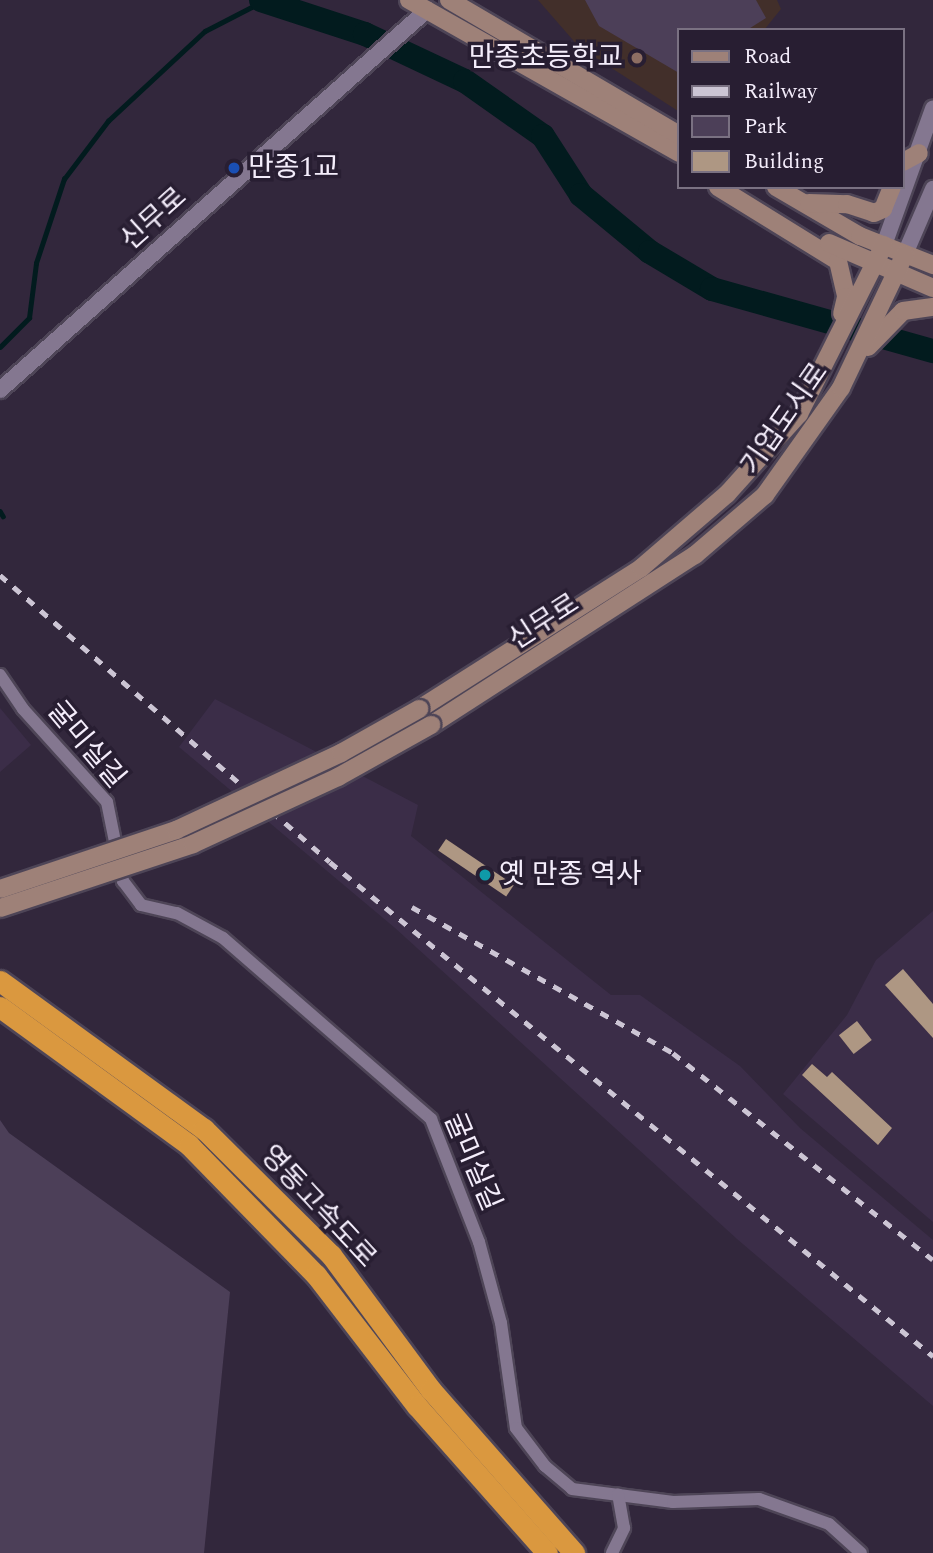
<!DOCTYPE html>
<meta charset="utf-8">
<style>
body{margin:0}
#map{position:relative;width:933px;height:1553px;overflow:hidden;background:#32273c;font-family:Spectral,"Noto Sans KR",serif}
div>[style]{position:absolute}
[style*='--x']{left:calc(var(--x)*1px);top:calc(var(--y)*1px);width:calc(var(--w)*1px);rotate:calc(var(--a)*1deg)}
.built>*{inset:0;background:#3b2d48}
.education>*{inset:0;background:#422f2a}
.green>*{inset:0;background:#4c3f58}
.stream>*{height:4.5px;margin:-2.25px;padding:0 2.25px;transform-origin:2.25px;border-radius:2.25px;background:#021b1e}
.river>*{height:24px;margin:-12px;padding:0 12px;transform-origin:12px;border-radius:12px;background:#021b1e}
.building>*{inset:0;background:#ae9783;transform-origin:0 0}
.roads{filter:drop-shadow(2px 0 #4e4557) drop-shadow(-2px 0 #4e4557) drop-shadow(0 2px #4e4557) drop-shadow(0 -2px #4e4557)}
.minor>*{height:12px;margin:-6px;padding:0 6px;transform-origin:6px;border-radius:6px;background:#847790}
.tertiary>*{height:16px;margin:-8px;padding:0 8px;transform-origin:8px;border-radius:8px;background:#847790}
.secondary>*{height:18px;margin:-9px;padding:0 9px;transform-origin:9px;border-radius:9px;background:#9e8178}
.motorway>*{height:21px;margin:-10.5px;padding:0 10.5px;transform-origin:10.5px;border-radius:10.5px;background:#da983f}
.rail>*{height:4.5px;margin-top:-2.25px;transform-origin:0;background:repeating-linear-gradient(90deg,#ccc5d4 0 9px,transparent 0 18px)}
.bridges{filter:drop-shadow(2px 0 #4e4557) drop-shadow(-2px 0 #4e4557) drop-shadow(0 2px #4e4557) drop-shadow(0 -2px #4e4557)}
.secondary-bridge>*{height:18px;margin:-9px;padding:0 9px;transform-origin:9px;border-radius:9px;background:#9e8178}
.dots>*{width:19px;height:19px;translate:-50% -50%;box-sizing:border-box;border:4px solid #281e32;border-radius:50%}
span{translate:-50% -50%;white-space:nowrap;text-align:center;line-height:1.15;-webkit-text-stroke:7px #281e32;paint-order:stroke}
.poi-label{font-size:28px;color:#f4edfb}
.right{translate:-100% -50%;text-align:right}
.left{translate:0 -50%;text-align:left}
.street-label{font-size:28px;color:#f4edfb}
.legend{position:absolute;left:677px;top:28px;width:228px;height:161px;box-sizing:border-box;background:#281e32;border:2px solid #7a7182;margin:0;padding:9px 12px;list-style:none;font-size:21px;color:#f4edfb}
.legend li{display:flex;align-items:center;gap:14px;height:35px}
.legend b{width:35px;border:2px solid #7a7182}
</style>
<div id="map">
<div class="built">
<i style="clip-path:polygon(215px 699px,418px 805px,411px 836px,611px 995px,640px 995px,740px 1066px,800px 1128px,933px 1240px,933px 1406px,737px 1239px,395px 928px,179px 747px)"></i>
<i style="clip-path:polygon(0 708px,31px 745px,0 772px)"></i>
<i style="clip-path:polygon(933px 911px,933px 1222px,783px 1094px,847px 1015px,876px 960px)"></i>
</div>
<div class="education">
<i style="clip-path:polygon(538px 0,777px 0,781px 9px,764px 30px,679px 30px,678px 111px,579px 47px)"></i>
</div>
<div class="green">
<i style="clip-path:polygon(585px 0,756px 0,766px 18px,747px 30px,679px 30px,679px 73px,599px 26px)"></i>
<i style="clip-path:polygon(0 1120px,9px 1133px,230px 1292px,204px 1553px,0 1553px)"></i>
</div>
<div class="stream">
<i style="--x:0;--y:347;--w:41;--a:-45"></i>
<i style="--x:29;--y:318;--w:55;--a:-82.7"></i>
<i style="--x:36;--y:263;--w:89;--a:-71.6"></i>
<i style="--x:64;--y:179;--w:73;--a:-52.8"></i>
<i style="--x:108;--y:121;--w:132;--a:-42.9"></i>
<i style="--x:205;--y:31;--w:65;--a:-27.3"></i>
<i style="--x:0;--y:511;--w:6;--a:59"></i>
</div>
<div class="river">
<i style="--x:261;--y:0;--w:109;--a:18.1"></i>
<i style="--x:365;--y:34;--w:110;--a:25.2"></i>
<i style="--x:465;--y:81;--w:95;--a:35.2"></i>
<i style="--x:543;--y:136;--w:70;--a:57.2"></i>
<i style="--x:581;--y:195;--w:89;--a:39.6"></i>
<i style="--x:650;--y:252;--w:72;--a:30.8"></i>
<i style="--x:712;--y:289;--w:230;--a:15.7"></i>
</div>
<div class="building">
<i style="left:446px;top:839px;width:82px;height:14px;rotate:34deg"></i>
<i style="clip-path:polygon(903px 969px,933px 1004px,933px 1038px,885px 985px)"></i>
<i style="left:857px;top:1021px;width:24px;height:23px;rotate:52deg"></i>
<i style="clip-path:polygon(812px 1064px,827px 1077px,832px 1072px,892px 1128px,878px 1145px,802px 1075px)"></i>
</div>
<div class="roads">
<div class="minor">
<i style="--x:0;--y:675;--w:41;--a:55.9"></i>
<i style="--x:23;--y:709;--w:125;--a:47.9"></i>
<i style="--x:107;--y:802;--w:81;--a:78.6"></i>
<i style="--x:123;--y:881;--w:30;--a:53"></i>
<i style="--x:141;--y:905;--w:37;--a:13"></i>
<i style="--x:177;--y:913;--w:52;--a:28.5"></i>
<i style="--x:223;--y:938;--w:276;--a:41"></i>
<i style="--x:431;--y:1119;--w:132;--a:68.7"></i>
<i style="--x:479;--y:1242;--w:84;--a:74.8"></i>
<i style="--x:501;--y:1323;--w:106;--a:81.9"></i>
<i style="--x:516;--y:1428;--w:48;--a:52.7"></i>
<i style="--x:545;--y:1466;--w:35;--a:40"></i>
<i style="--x:572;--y:1489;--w:102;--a:7.3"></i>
<i style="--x:673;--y:1502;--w:86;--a:-2"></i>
<i style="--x:759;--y:1499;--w:74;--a:19.7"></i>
<i style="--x:829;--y:1524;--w:43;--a:42.2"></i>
<i style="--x:612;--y:1553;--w:28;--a:-64"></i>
<i style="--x:624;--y:1528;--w:34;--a:-100"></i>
</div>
<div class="tertiary">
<i style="--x:884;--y:245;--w:145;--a:-70.2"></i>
<i style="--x:905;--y:254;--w:71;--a:-66.7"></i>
<i style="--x:0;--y:390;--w:572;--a:-41.67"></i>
</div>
<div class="secondary">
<i style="--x:409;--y:0;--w:310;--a:29.5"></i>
<i style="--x:449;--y:0;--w:267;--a:30.4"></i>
<i style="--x:903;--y:162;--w:18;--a:-29"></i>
<i style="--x:718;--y:187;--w:141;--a:31.7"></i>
<i style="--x:838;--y:261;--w:37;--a:77"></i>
<i style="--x:846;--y:297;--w:17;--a:103"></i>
<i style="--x:776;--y:187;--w:97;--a:30.3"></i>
<i style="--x:860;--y:236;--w:79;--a:21.7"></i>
<i style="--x:809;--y:203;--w:38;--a:2"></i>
<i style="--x:847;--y:204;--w:28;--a:18"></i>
<i style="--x:874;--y:213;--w:10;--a:-24"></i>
<i style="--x:883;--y:209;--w:24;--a:-68"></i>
<i style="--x:829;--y:243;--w:113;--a:23.4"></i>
<i style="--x:868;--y:347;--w:50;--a:-45.8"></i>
<i style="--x:903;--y:311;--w:30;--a:-8"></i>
<i style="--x:419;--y:709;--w:263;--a:-32.4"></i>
<i style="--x:641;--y:568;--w:113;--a:-40.7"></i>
<i style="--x:727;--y:494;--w:108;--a:-48"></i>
<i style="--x:799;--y:414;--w:189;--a:-63.3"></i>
<i style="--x:431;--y:725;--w:314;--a:-32.8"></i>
<i style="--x:695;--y:555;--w:92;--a:-40.6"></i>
<i style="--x:765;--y:495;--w:131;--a:-54.6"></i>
<i style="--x:841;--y:388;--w:148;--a:-64.5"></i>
</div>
<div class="motorway">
<i style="--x:0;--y:981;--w:252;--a:36"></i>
<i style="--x:204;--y:1129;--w:179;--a:44.8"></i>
<i style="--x:331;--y:1255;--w:168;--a:53.5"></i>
<i style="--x:431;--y:1390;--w:217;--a:48.7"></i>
<i style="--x:0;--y:1007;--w:234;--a:36.1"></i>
<i style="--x:189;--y:1145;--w:182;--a:45.7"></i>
<i style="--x:316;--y:1275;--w:165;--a:52.4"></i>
<i style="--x:417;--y:1406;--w:196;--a:48.5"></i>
</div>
</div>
<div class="rail">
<i style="--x:0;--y:575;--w:437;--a:41"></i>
<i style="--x:330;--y:862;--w:780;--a:39.33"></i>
<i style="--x:412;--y:907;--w:299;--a:29.2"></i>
<i style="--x:673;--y:1053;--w:332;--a:38.5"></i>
</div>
<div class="bridges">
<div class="secondary-bridge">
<i style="--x:0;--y:889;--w:186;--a:-18.5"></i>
<i style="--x:176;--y:830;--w:182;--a:-25"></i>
<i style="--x:341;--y:753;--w:90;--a:-29.4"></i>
<i style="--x:0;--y:908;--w:203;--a:-18.3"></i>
<i style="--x:193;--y:844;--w:160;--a:-24.8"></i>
<i style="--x:338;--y:777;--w:107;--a:-29.2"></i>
</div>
</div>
<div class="dots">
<i style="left:637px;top:58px;background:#8d6e63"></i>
<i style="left:234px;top:168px;background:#1a4fb4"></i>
<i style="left:485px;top:875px;background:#0f9aa8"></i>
</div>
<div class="poi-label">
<span class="right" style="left:623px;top:58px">만종초등학교</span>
<span class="left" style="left:248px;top:168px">만종1교</span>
<span class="left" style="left:499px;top:875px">옛 만종 역사</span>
</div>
<div class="street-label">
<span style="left:154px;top:219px;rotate:-42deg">신무로</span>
<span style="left:785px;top:419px;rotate:-55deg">기업도시로</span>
<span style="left:544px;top:622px;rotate:-33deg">신무로</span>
<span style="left:86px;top:745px;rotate:50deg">굴미실길</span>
<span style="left:472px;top:1162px;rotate:67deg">굴미실길</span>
<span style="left:318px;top:1207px;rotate:47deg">영동고속도로</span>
</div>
<ul class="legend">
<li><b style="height:9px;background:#9e8178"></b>Road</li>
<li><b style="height:9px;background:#ccc5d4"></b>Railway</li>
<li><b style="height:19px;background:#4c3f58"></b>Park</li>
<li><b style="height:19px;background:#ae9783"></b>Building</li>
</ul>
</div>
